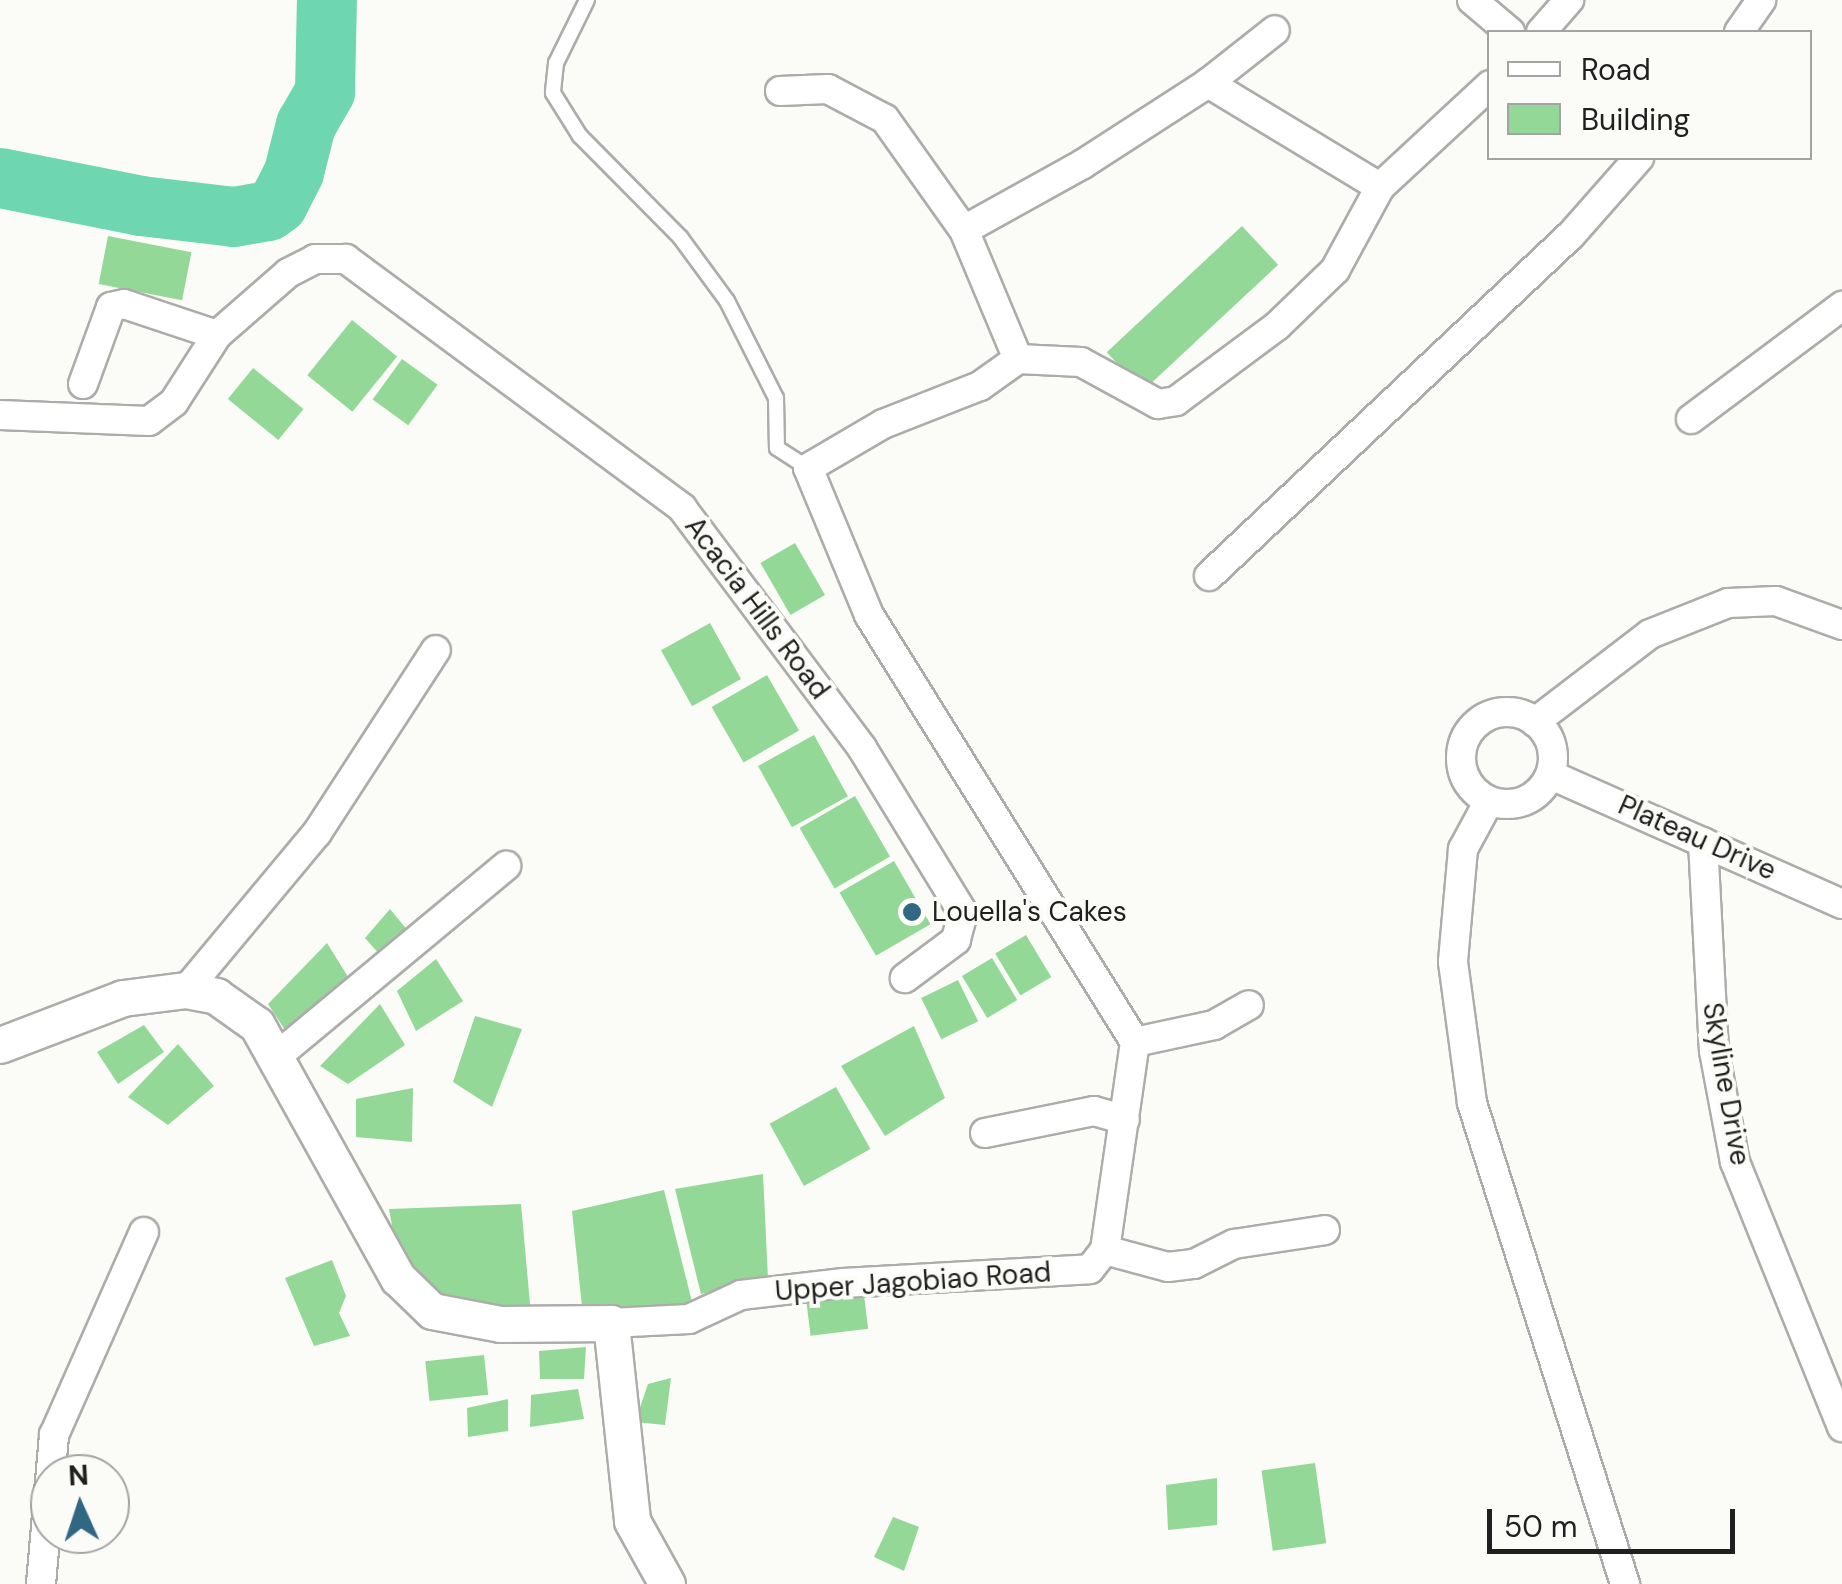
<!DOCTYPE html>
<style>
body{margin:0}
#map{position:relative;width:1842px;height:1584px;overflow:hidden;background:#fbfcf8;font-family:"DM Sans",sans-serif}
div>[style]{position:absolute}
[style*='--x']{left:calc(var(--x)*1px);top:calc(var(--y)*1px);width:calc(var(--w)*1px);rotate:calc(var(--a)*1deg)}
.river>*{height:60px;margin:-30px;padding:0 30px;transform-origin:30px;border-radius:30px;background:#6ed7b1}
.building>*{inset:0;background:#94d898;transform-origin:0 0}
.roads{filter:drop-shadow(2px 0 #acadaa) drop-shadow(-2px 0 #acadaa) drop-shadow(0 2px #acadaa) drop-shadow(0 -2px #acadaa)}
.service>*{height:14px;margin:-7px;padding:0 7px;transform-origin:7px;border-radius:7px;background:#fff}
.minor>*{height:28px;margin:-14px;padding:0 14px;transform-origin:14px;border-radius:14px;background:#fff}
.minor>.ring{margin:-14px;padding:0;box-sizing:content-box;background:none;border:28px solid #fff;border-radius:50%}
.tertiary>*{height:35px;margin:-17.5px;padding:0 17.5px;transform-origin:17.5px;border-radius:17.5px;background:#fff}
.dots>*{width:28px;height:28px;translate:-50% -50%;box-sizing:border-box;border:5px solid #fbfcf8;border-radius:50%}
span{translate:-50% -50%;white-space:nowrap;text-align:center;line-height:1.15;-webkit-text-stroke:8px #fbfcf8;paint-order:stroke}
.street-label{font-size:28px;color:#1e1f1e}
.poi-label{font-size:28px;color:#1e1f1e}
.left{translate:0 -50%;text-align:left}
.legend{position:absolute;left:1487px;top:30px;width:325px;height:130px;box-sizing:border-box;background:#fbfcf8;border:2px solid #a3a4a1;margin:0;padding:12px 18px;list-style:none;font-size:30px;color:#1e1f1e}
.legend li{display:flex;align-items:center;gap:20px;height:50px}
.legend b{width:50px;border:2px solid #a3a4a1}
.north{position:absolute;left:30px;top:1454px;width:100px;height:100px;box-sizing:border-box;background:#fbfcf8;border:2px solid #a3a4a1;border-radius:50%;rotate:357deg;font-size:28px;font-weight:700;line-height:40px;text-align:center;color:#1e1f1e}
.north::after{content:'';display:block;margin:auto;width:35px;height:45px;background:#316782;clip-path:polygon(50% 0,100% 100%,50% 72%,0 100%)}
.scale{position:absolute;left:1487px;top:1509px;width:248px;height:45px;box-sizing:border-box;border:5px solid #1e1f1e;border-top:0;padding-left:12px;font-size:30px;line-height:35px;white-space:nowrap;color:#1e1f1e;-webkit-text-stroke:8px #fbfcf8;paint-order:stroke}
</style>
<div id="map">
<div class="river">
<i style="--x:0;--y:178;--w:144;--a:11.2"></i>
<i style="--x:141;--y:206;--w:94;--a:6.7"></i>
<i style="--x:234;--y:217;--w:35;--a:-10"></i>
<i style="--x:268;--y:211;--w:12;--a:-35"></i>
<i style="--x:278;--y:204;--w:36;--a:-63"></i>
<i style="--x:294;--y:172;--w:49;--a:-75.7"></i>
<i style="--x:306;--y:125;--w:38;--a:-60"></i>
<i style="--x:325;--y:92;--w:92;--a:-88.8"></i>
</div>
<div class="building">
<i style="left:1242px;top:226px;width:53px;height:185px;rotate:47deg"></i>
<i style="left:108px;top:236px;width:85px;height:49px;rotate:11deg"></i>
<i style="left:352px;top:320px;width:58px;height:71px;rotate:39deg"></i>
<i style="left:402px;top:359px;width:44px;height:50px;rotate:36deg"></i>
<i style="left:253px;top:368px;width:65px;height:40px;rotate:39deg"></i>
<i style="left:795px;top:543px;width:60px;height:40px;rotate:60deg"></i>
<i style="left:710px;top:623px;width:64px;height:56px;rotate:61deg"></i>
<i style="left:767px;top:675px;width:64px;height:64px;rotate:60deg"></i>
<i style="left:814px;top:735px;width:70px;height:64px;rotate:61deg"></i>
<i style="left:855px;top:796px;width:70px;height:64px;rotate:60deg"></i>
<i style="left:894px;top:861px;width:73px;height:63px;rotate:60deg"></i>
<i style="clip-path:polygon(390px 909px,409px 932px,381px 956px,365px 938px)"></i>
<i style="left:1026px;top:935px;width:49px;height:36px;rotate:59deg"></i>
<i style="clip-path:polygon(327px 943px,350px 980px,285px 1030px,268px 1004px)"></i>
<i style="left:992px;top:958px;width:49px;height:35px;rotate:59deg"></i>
<i style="clip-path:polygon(436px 959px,463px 1001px,416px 1031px,397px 991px)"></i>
<i style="left:958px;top:980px;width:46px;height:41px;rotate:64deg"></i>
<i style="clip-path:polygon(380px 1004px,405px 1045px,348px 1084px,320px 1066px)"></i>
<i style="clip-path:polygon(475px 1016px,522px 1029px,492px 1107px,453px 1082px)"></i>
<i style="clip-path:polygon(144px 1025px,164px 1052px,118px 1084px,97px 1052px)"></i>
<i style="clip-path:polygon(914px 1026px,945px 1098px,885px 1136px,841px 1066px)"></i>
<i style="clip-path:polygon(178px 1044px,214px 1086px,168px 1125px,128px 1097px)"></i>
<i style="left:836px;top:1087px;width:71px;height:76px;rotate:61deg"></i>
<i style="clip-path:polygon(413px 1088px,412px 1142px,356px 1137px,356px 1099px)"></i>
<i style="clip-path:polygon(763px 1174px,768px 1279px,701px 1294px,675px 1189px)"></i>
<i style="clip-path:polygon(664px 1190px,693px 1306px,582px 1307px,572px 1211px)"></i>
<i style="clip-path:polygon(521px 1204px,531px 1315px,453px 1312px,401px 1275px,389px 1209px)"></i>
<i style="clip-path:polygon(332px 1260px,346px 1296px,339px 1313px,350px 1336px,314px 1346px,285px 1278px)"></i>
<i style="left:864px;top:1295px;width:34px;height:58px;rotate:83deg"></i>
<i style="clip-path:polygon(586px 1347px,584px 1379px,540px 1379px,539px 1351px)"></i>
<i style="left:484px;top:1355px;width:40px;height:59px;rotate:84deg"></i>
<i style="clip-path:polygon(671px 1378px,665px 1425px,635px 1422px,648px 1384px)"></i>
<i style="clip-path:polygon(578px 1389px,584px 1419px,530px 1427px,531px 1395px)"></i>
<i style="clip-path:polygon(508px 1399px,508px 1431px,468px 1437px,467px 1408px)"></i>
<i style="left:1315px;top:1463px;width:81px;height:54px;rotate:82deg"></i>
<i style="clip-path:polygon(1217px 1478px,1217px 1525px,1168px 1530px,1166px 1485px)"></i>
<i style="clip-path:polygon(893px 1517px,919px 1527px,904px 1571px,874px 1557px)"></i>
</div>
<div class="roads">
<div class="service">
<i style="--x:587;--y:0;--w:70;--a:116.2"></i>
<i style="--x:556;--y:63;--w:30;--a:96"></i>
<i style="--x:553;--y:93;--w:51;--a:57.9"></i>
<i style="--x:580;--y:136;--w:142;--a:45.3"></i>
<i style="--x:680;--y:237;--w:79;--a:53.7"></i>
<i style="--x:727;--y:301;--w:109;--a:63.2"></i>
<i style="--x:776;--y:398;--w:50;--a:88.9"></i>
<i style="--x:777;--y:448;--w:37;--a:33"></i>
</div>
<div class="minor">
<i style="--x:1472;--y:0;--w:50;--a:40.1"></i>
<i style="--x:1541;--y:32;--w:43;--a:-48.8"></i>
<i style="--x:1739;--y:32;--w:39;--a:-55"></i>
<i style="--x:1208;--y:83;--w:201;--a:31.2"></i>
<i style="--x:780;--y:91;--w:48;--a:-2.4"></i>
<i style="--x:828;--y:89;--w:64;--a:27.8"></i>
<i style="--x:885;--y:119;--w:136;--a:54.6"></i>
<i style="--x:964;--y:230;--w:140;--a:67.3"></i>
<i style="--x:964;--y:230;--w:136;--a:-29"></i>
<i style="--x:1083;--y:164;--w:149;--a:-32.9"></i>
<i style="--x:1208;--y:83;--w:85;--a:-38.3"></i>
<i style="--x:83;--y:384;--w:82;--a:-70"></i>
<i style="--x:111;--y:307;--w:13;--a:-13"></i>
<i style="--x:124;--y:304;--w:98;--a:18.4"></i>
<i style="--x:0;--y:415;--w:149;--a:2.3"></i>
<i style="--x:149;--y:421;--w:31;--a:-37"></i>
<i style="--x:174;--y:402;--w:80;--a:-57.3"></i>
<i style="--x:217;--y:335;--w:94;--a:-41.1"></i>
<i style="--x:288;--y:273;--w:30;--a:-27"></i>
<i style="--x:315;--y:259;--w:31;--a:0"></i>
<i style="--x:346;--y:259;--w:418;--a:36.5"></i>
<i style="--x:682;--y:508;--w:300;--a:53.1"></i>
<i style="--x:862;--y:748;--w:193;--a:58.5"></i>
<i style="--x:963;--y:913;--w:28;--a:105"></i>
<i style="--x:956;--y:940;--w:64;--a:143.3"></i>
<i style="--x:1691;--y:419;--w:189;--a:-36.8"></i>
<i style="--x:1209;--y:576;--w:497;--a:-43.3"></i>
<i style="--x:1571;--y:235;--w:103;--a:-48.6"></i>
<i class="ring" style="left:1461px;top:712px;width:64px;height:64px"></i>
<i style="--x:1535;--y:722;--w:145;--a:-37.4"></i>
<i style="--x:1650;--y:634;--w:84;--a:-21.7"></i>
<i style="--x:1728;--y:603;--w:48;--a:-2.4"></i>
<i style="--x:1776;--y:601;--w:70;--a:20"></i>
<i style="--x:1551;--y:775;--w:318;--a:23.9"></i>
<i style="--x:1489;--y:801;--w:55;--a:118.4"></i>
<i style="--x:1463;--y:849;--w:113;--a:95.1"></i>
<i style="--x:1453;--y:962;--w:142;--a:82.3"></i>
<i style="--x:1472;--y:1103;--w:505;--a:72.35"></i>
<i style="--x:1703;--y:842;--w:209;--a:87"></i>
<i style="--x:1714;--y:1051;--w:113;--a:79.3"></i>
<i style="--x:1735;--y:1162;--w:286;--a:68"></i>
<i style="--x:186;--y:990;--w:204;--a:-50.2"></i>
<i style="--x:317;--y:833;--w:218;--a:-57"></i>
<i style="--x:1135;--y:1042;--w:81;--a:-12.1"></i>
<i style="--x:1214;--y:1025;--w:40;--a:-29.7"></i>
<i style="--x:277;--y:1056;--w:298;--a:-39.7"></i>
<i style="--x:985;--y:1133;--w:111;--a:-11.4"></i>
<i style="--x:1094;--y:1111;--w:32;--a:16"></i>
<i style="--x:1105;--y:1250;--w:65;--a:15.1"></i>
<i style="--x:1168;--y:1267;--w:26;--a:-7"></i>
<i style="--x:1194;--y:1264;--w:45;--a:-26.6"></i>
<i style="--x:1234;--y:1244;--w:92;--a:-8.7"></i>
<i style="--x:611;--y:1323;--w:78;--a:-2.9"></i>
<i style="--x:689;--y:1319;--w:57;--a:-24.8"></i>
<i style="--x:741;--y:1295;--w:103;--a:-6.7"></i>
<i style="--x:843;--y:1283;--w:247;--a:-3.2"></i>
<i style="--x:1090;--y:1269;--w:24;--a:-52"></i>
<i style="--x:1105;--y:1250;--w:210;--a:-81.8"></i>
<i style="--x:1135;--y:1042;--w:503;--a:-121.92"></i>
<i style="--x:869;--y:615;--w:159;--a:-112.5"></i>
<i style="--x:808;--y:468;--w:87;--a:-30.4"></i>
<i style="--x:883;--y:424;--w:104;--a:-21.4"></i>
<i style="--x:980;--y:386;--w:47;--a:-35.4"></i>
<i style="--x:1018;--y:359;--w:63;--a:2.7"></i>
<i style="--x:1081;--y:362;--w:88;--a:28.6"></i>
<i style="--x:1158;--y:404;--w:18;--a:-9"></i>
<i style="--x:1176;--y:401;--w:126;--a:-36.6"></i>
<i style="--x:1277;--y:326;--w:81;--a:-44"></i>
<i style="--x:1335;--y:270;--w:94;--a:-61.5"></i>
<i style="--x:1380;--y:187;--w:150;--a:-42.8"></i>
<i style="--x:41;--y:1584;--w:150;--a:-85"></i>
<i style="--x:54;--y:1435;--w:222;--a:-66.1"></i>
</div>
<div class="tertiary">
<i style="--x:0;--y:1045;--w:132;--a:-20.9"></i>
<i style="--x:123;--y:998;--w:64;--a:-7.2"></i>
<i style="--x:186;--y:990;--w:31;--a:11"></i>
<i style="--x:216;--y:996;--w:50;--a:35.3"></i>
<i style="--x:257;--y:1025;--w:290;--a:60.9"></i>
<i style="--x:398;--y:1278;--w:47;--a:44.1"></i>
<i style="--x:432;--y:1311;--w:69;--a:10.8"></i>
<i style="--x:500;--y:1324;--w:111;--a:-0.5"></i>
<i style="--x:611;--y:1323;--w:199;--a:83.9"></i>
<i style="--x:632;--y:1521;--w:72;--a:60.9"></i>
</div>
</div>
<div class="dots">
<i style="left:912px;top:912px;background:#316782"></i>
</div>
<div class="street-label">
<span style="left:757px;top:608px;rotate:53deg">Acacia Hills Road</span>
<span style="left:1697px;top:838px;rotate:24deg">Plateau Drive</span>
<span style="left:1726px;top:1084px;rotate:80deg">Skyline Drive</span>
<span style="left:913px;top:1282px;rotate:-4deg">Upper Jagobiao Road</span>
</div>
<div class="poi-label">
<span class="left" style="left:932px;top:912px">Louella's Cakes</span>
</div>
<ul class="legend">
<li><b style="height:12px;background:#fff"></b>Road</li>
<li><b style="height:28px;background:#94d898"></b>Building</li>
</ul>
<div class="north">N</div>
<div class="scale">50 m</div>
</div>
